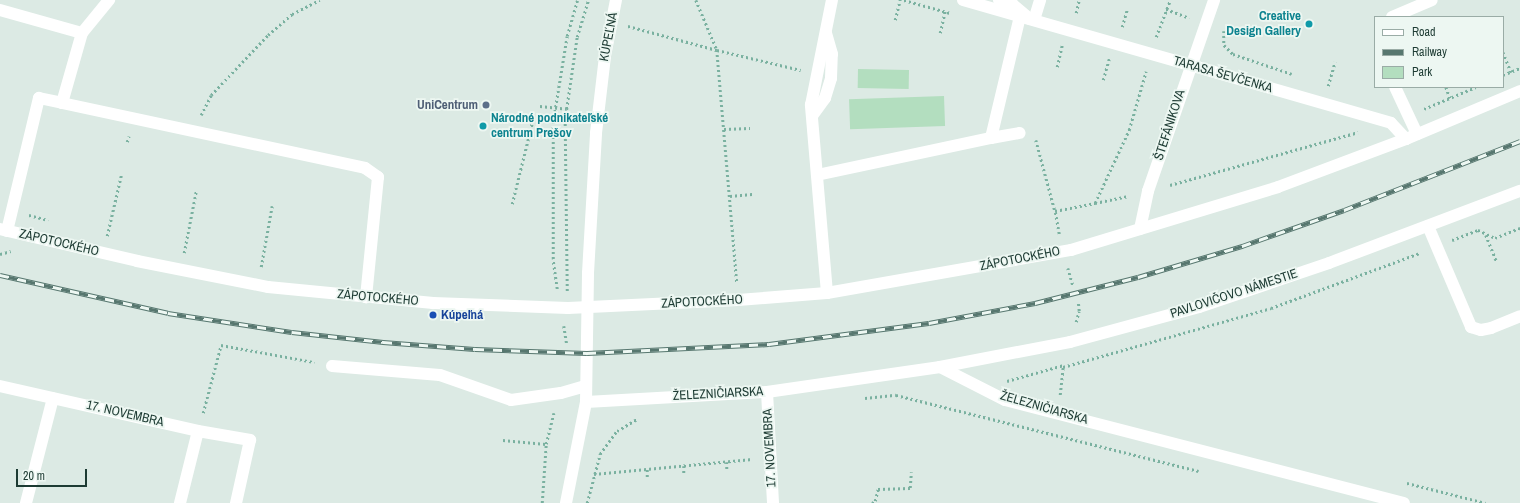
<!DOCTYPE html>
<meta charset="utf-8">
<style>
body{margin:0}
#map{position:relative;width:1520px;height:503px;overflow:hidden;background:#dceae4;font-family:"Archivo Narrow",sans-serif}
div>[style]{position:absolute}
[style*='--x']{left:calc(var(--x)*1px);top:calc(var(--y)*1px);width:calc(var(--w)*1px);rotate:calc(var(--a)*1deg)}
.green>*{inset:0;background:#b3debf;transform-origin:0 0}
.path>*{height:2.5px;margin-top:-1.25px;transform-origin:0;background:repeating-linear-gradient(90deg,#7ab1a0 0 2px,transparent 0 5px)}
.service>*{height:12px;margin:-6px;padding:0 6px;transform-origin:6px;border-radius:6px;background:#fff}
.minor>*{height:12px;margin:-6px;padding:0 6px;transform-origin:6px;border-radius:6px;background:#fff}
.rail>*{height:4.5px;margin-top:-2.25px;transform-origin:0;background:repeating-linear-gradient(90deg,#edf7f2 0 9px,#57776f 0 18px);box-sizing:border-box;border-block:1px solid #57776f}
.dots>*{width:11px;height:11px;translate:-50% -50%;box-sizing:border-box;border:2px solid #edf7f2;border-radius:50%}
span{translate:-50% -50%;white-space:nowrap;text-align:center;line-height:1.15;-webkit-text-stroke:3.5px #edf7f2;paint-order:stroke}
.culture-label{font-size:13px;color:#0d838f;font-weight:700}
.right{translate:-100% -50%;text-align:right}
.left{translate:0 -50%;text-align:left}
.street-label{font-size:13px;color:#1d3b33}
.service-label{font-size:13px;color:#4e5e75;font-weight:700}
.transit-label{font-size:13px;color:#164399;font-weight:700}
.legend{position:absolute;left:1374px;top:16px;width:130px;height:72px;box-sizing:border-box;background:#edf7f2;border:1px solid #9aaca6;margin:0;padding:5px 7px;list-style:none;font-size:12px;color:#1d3b33}
.legend li{display:flex;align-items:center;gap:8px;height:20px}
.legend b{width:20px;border:1px solid #9aaca6}
.scale{position:absolute;left:16px;top:469px;width:71px;height:18px;box-sizing:border-box;border:2px solid #1d3b33;border-top:0;padding-left:5px;font-size:12px;line-height:14px;white-space:nowrap;color:#1d3b33;-webkit-text-stroke:3px #edf7f2;paint-order:stroke}
</style>
<div id="map">
<div class="green">
<i style="left:858px;top:69px;width:51px;height:19px;rotate:1deg"></i>
<i style="left:944px;top:96px;width:30px;height:95px;rotate:88deg"></i>
</div>
<div class="path">
<i style="--x:696;--y:0;--w:54;--a:67.2"></i>
<i style="--x:717;--y:50;--w:86;--a:13.4"></i>
<i style="--x:904;--y:0;--w:48;--a:15.8"></i>
<i style="--x:1166;--y:9;--w:25;--a:21"></i>
<i style="--x:1076;--y:13;--w:13;--a:-77"></i>
<i style="--x:895;--y:20;--w:21;--a:-76"></i>
<i style="--x:628;--y:26;--w:92;--a:15.1"></i>
<i style="--x:717;--y:50;--w:233;--a:85.1"></i>
<i style="--x:1122;--y:27;--w:19;--a:-74"></i>
<i style="--x:1224;--y:31;--w:14;--a:90"></i>
<i style="--x:1224;--y:45;--w:13;--a:45"></i>
<i style="--x:1233;--y:54;--w:62;--a:18.7"></i>
<i style="--x:940;--y:33;--w:22;--a:-77"></i>
<i style="--x:1156;--y:37;--w:40;--a:-69"></i>
<i style="--x:1503;--y:52;--w:22;--a:68"></i>
<i style="--x:1057;--y:67;--w:22;--a:-77"></i>
<i style="--x:1503;--y:75;--w:18;--a:-22"></i>
<i style="--x:1103;--y:80;--w:22;--a:-74"></i>
<i style="--x:1328;--y:86;--w:25;--a:-74"></i>
<i style="--x:1446;--y:87;--w:12;--a:70"></i>
<i style="--x:540;--y:106;--w:27;--a:6"></i>
<i style="--x:1424;--y:109;--w:56;--a:-22.9"></i>
<i style="--x:201;--y:115;--w:22;--a:-63"></i>
<i style="--x:211;--y:95;--w:83;--a:-46.5"></i>
<i style="--x:268;--y:35;--w:32;--a:-41"></i>
<i style="--x:292;--y:14;--w:31;--a:-27"></i>
<i style="--x:724;--y:129;--w:26;--a:-2"></i>
<i style="--x:1036;--y:140;--w:73;--a:75"></i>
<i style="--x:127;--y:142;--w:6;--a:-72"></i>
<i style="--x:1170;--y:185;--w:195;--a:-15.7"></i>
<i style="--x:730;--y:196;--w:25;--a:-5"></i>
<i style="--x:1095;--y:203;--w:34;--a:-12"></i>
<i style="--x:512;--y:204;--w:88;--a:-76.1"></i>
<i style="--x:29;--y:215;--w:20;--a:15"></i>
<i style="--x:1059;--y:234;--w:23;--a:-100"></i>
<i style="--x:1055;--y:211;--w:41;--a:-11.3"></i>
<i style="--x:1095;--y:203;--w:81;--a:-65"></i>
<i style="--x:1129;--y:130;--w:61;--a:-73.9"></i>
<i style="--x:1486;--y:235;--w:29;--a:68"></i>
<i style="--x:107;--y:236;--w:62;--a:-76.9"></i>
<i style="--x:1452;--y:240;--w:28;--a:-21"></i>
<i style="--x:1478;--y:230;--w:19;--a:25"></i>
<i style="--x:1495;--y:238;--w:27;--a:-22"></i>
<i style="--x:184;--y:253;--w:63;--a:-79"></i>
<i style="--x:0;--y:254;--w:11;--a:-15"></i>
<i style="--x:261;--y:267;--w:62;--a:-79.8"></i>
<i style="--x:1068;--y:268;--w:18;--a:74"></i>
<i style="--x:557;--y:289;--w:30;--a:-98"></i>
<i style="--x:553;--y:259;--w:137;--a:-90"></i>
<i style="--x:553;--y:122;--w:87;--a:-80.8"></i>
<i style="--x:567;--y:36;--w:37;--a:-74"></i>
<i style="--x:567;--y:291;--w:172;--a:-90.7"></i>
<i style="--x:565;--y:119;--w:83;--a:-81.7"></i>
<i style="--x:577;--y:37;--w:39;--a:-73"></i>
<i style="--x:1076;--y:322;--w:11;--a:-75"></i>
<i style="--x:1079;--y:311;--w:10;--a:-96"></i>
<i style="--x:564;--y:326;--w:19;--a:81"></i>
<i style="--x:1007;--y:381;--w:59;--a:-15.7"></i>
<i style="--x:1060;--y:395;--w:28;--a:-84"></i>
<i style="--x:1063;--y:367;--w:216;--a:-15.8"></i>
<i style="--x:1271;--y:308;--w:159;--a:-20.3"></i>
<i style="--x:865;--y:398;--w:31;--a:-6"></i>
<i style="--x:896;--y:395;--w:312;--a:14.1"></i>
<i style="--x:203;--y:413;--w:70;--a:-75.2"></i>
<i style="--x:221;--y:345;--w:95;--a:10.4"></i>
<i style="--x:503;--y:440;--w:43;--a:5.3"></i>
<i style="--x:727;--y:462;--w:7;--a:90"></i>
<i style="--x:684;--y:466;--w:7;--a:90"></i>
<i style="--x:594;--y:474;--w:159;--a:-5.4"></i>
<i style="--x:647;--y:477;--w:8;--a:-90"></i>
<i style="--x:1407;--y:483;--w:81;--a:14.2"></i>
<i style="--x:542;--y:503;--w:59;--a:-86.1"></i>
<i style="--x:546;--y:444;--w:32;--a:-76"></i>
<i style="--x:587;--y:503;--w:51;--a:-75.1"></i>
<i style="--x:600;--y:454;--w:29;--a:-54"></i>
<i style="--x:617;--y:431;--w:23;--a:-31"></i>
<i style="--x:872;--y:503;--w:4;--a:-34"></i>
<i style="--x:875;--y:501;--w:12;--a:-76"></i>
<i style="--x:878;--y:489;--w:32;--a:-2"></i>
<i style="--x:910;--y:488;--w:16;--a:-86"></i>
</div>
<div class="service">
<i style="--x:999;--y:0;--w:14;--a:17"></i>
<i style="--x:1012;--y:4;--w:23;--a:40"></i>
<i style="--x:1034;--y:20;--w:21;--a:-73"></i>
<i style="--x:62;--y:103;--w:310;--a:12.1"></i>
<i style="--x:365;--y:168;--w:16;--a:35"></i>
<i style="--x:378;--y:177;--w:121;--a:95.7"></i>
<i style="--x:812;--y:116;--w:22;--a:-54"></i>
<i style="--x:825;--y:98;--w:21;--a:-73"></i>
<i style="--x:831;--y:78;--w:24;--a:-88"></i>
<i style="--x:832;--y:54;--w:22;--a:-106"></i>
<i style="--x:991;--y:138;--w:29;--a:-10"></i>
<i style="--x:817;--y:175;--w:178;--a:-12"></i>
<i style="--x:991;--y:138;--w:125;--a:-76.6"></i>
<i style="--x:7;--y:231;--w:137;--a:-76.5"></i>
<i style="--x:39;--y:98;--w:24;--a:12"></i>
<i style="--x:62;--y:103;--w:73;--a:-74.1"></i>
<i style="--x:827;--y:293;--w:189;--a:-94.9"></i>
<i style="--x:811;--y:105;--w:107;--a:-78.7"></i>
<i style="--x:332;--y:366;--w:108;--a:4.8"></i>
<i style="--x:440;--y:375;--w:75;--a:19.4"></i>
<i style="--x:511;--y:400;--w:50;--a:-8"></i>
<i style="--x:561;--y:393;--w:25;--a:-16"></i>
<i style="--x:0;--y:386;--w:203;--a:12.8"></i>
<i style="--x:767;--y:392;--w:111;--a:86.9"></i>
<i style="--x:26;--y:503;--w:108;--a:-75.6"></i>
<i style="--x:180;--y:503;--w:74;--a:-76"></i>
<i style="--x:198;--y:431;--w:53;--a:9.8"></i>
<i style="--x:250;--y:440;--w:65;--a:102.5"></i>
</div>
<div class="minor">
<i style="--x:963;--y:0;--w:445;--a:16"></i>
<i style="--x:1391;--y:123;--w:22;--a:47"></i>
<i style="--x:0;--y:10;--w:85;--a:15.7"></i>
<i style="--x:82;--y:33;--w:43;--a:-50.7"></i>
<i style="--x:1392;--y:17;--w:43;--a:-23"></i>
<i style="--x:1395;--y:87;--w:52;--a:64.9"></i>
<i style="--x:1428;--y:226;--w:110;--a:66.9"></i>
<i style="--x:1471;--y:327;--w:10;--a:17"></i>
<i style="--x:1481;--y:330;--w:10;--a:-11"></i>
<i style="--x:1491;--y:328;--w:31;--a:-22"></i>
<i style="--x:0;--y:229;--w:141;--a:13.1"></i>
<i style="--x:137;--y:261;--w:134;--a:11.2"></i>
<i style="--x:268;--y:287;--w:166;--a:5.5"></i>
<i style="--x:433;--y:303;--w:135;--a:2.1"></i>
<i style="--x:568;--y:308;--w:170;--a:-2.7"></i>
<i style="--x:738;--y:300;--w:89;--a:-4.5"></i>
<i style="--x:827;--y:293;--w:248;--a:-10"></i>
<i style="--x:1071;--y:250;--w:216;--a:-16.9"></i>
<i style="--x:1278;--y:187;--w:137;--a:-20.6"></i>
<i style="--x:1406;--y:139;--w:124;--a:-22.8"></i>
<i style="--x:1140;--y:229;--w:39;--a:-78"></i>
<i style="--x:1148;--y:191;--w:202;--a:-70.9"></i>
<i style="--x:940;--y:367;--w:73;--a:26.9"></i>
<i style="--x:1005;--y:400;--w:412;--a:14.5"></i>
<i style="--x:586;--y:402;--w:181;--a:-3.2"></i>
<i style="--x:767;--y:392;--w:175;--a:-8.2"></i>
<i style="--x:940;--y:367;--w:132;--a:-10.9"></i>
<i style="--x:1070;--y:342;--w:134;--a:-15.2"></i>
<i style="--x:1199;--y:307;--w:137;--a:-18.7"></i>
<i style="--x:1329;--y:263;--w:204;--a:-20.7"></i>
<i style="--x:566;--y:503;--w:103;--a:-78.8"></i>
<i style="--x:586;--y:402;--w:129;--a:-89.1"></i>
<i style="--x:588;--y:273;--w:140;--a:-86.7"></i>
<i style="--x:596;--y:133;--w:78;--a:-83.3"></i>
<i style="--x:605;--y:56;--w:57;--a:-78.9"></i>
</div>
<div class="rail">
<i style="--x:0;--y:275;--w:172;--a:12.7"></i>
<i style="--x:168;--y:313;--w:125;--a:8.7"></i>
<i style="--x:292;--y:332;--w:92;--a:6.3"></i>
<i style="--x:383;--y:342;--w:92;--a:4.4"></i>
<i style="--x:475;--y:349;--w:112;--a:2"></i>
<i style="--x:587;--y:353;--w:182;--a:-2.8"></i>
<i style="--x:769;--y:344;--w:161;--a:-7.5"></i>
<i style="--x:929;--y:323;--w:108;--a:-10.7"></i>
<i style="--x:1035;--y:303;--w:106;--a:-14.2"></i>
<i style="--x:1138;--y:277;--w:109;--a:-16.6"></i>
<i style="--x:1242;--y:246;--w:108;--a:-19.4"></i>
<i style="--x:1344;--y:210;--w:189;--a:-21.4"></i>
</div>
<div class="dots">
<i style="left:1309px;top:24px;background:#0f9aa8"></i>
<i style="left:486px;top:105px;background:#5c6f8a"></i>
<i style="left:483px;top:126px;background:#0f9aa8"></i>
<i style="left:433px;top:315px;background:#1a4fb4"></i>
</div>
<div class="culture-label">
<span class="right" style="left:1301px;top:24px">Creative<br>Design Gallery</span>
<span class="left" style="left:491px;top:126px">Národné podnikateľské<br>centrum Prešov</span>
</div>
<div class="street-label">
<span style="left:609px;top:37px;rotate:-79deg">KÚPEĽNÁ</span>
<span style="left:1223px;top:75px;rotate:16deg">TARASA ŠEVČENKA</span>
<span style="left:1170px;top:125px;rotate:-72deg">ŠTEFÁNIKOVA</span>
<span style="left:59px;top:243px;rotate:13deg">ZÁPOTOCKÉHO</span>
<span style="left:1020px;top:259px;rotate:-11deg">ZÁPOTOCKÉHO</span>
<span style="left:1234px;top:294px;rotate:-18deg">PAVLOVIČOVO NÁMESTIE</span>
<span style="left:378px;top:298px;rotate:5deg">ZÁPOTOCKÉHO</span>
<span style="left:702px;top:302px;rotate:-3deg">ZÁPOTOCKÉHO</span>
<span style="left:718px;top:394px;rotate:-3deg">ŽELEZNIČIARSKA</span>
<span style="left:1044px;top:408px;rotate:16deg">ŽELEZNIČIARSKA</span>
<span style="left:125px;top:414px;rotate:13deg">17. NOVEMBRA</span>
<span style="left:770px;top:448px;rotate:-93deg">17. NOVEMBRA</span>
</div>
<div class="service-label">
<span class="right" style="left:478px;top:105px">UniCentrum</span>
</div>
<div class="transit-label">
<span class="left" style="left:441px;top:315px">Kúpeľná</span>
</div>
<ul class="legend">
<li><b style="height:5px;background:#fff"></b>Road</li>
<li><b style="height:5px;background:#57776f"></b>Railway</li>
<li><b style="height:11px;background:#b3debf"></b>Park</li>
</ul>
<div class="scale">20 m</div>
</div>
